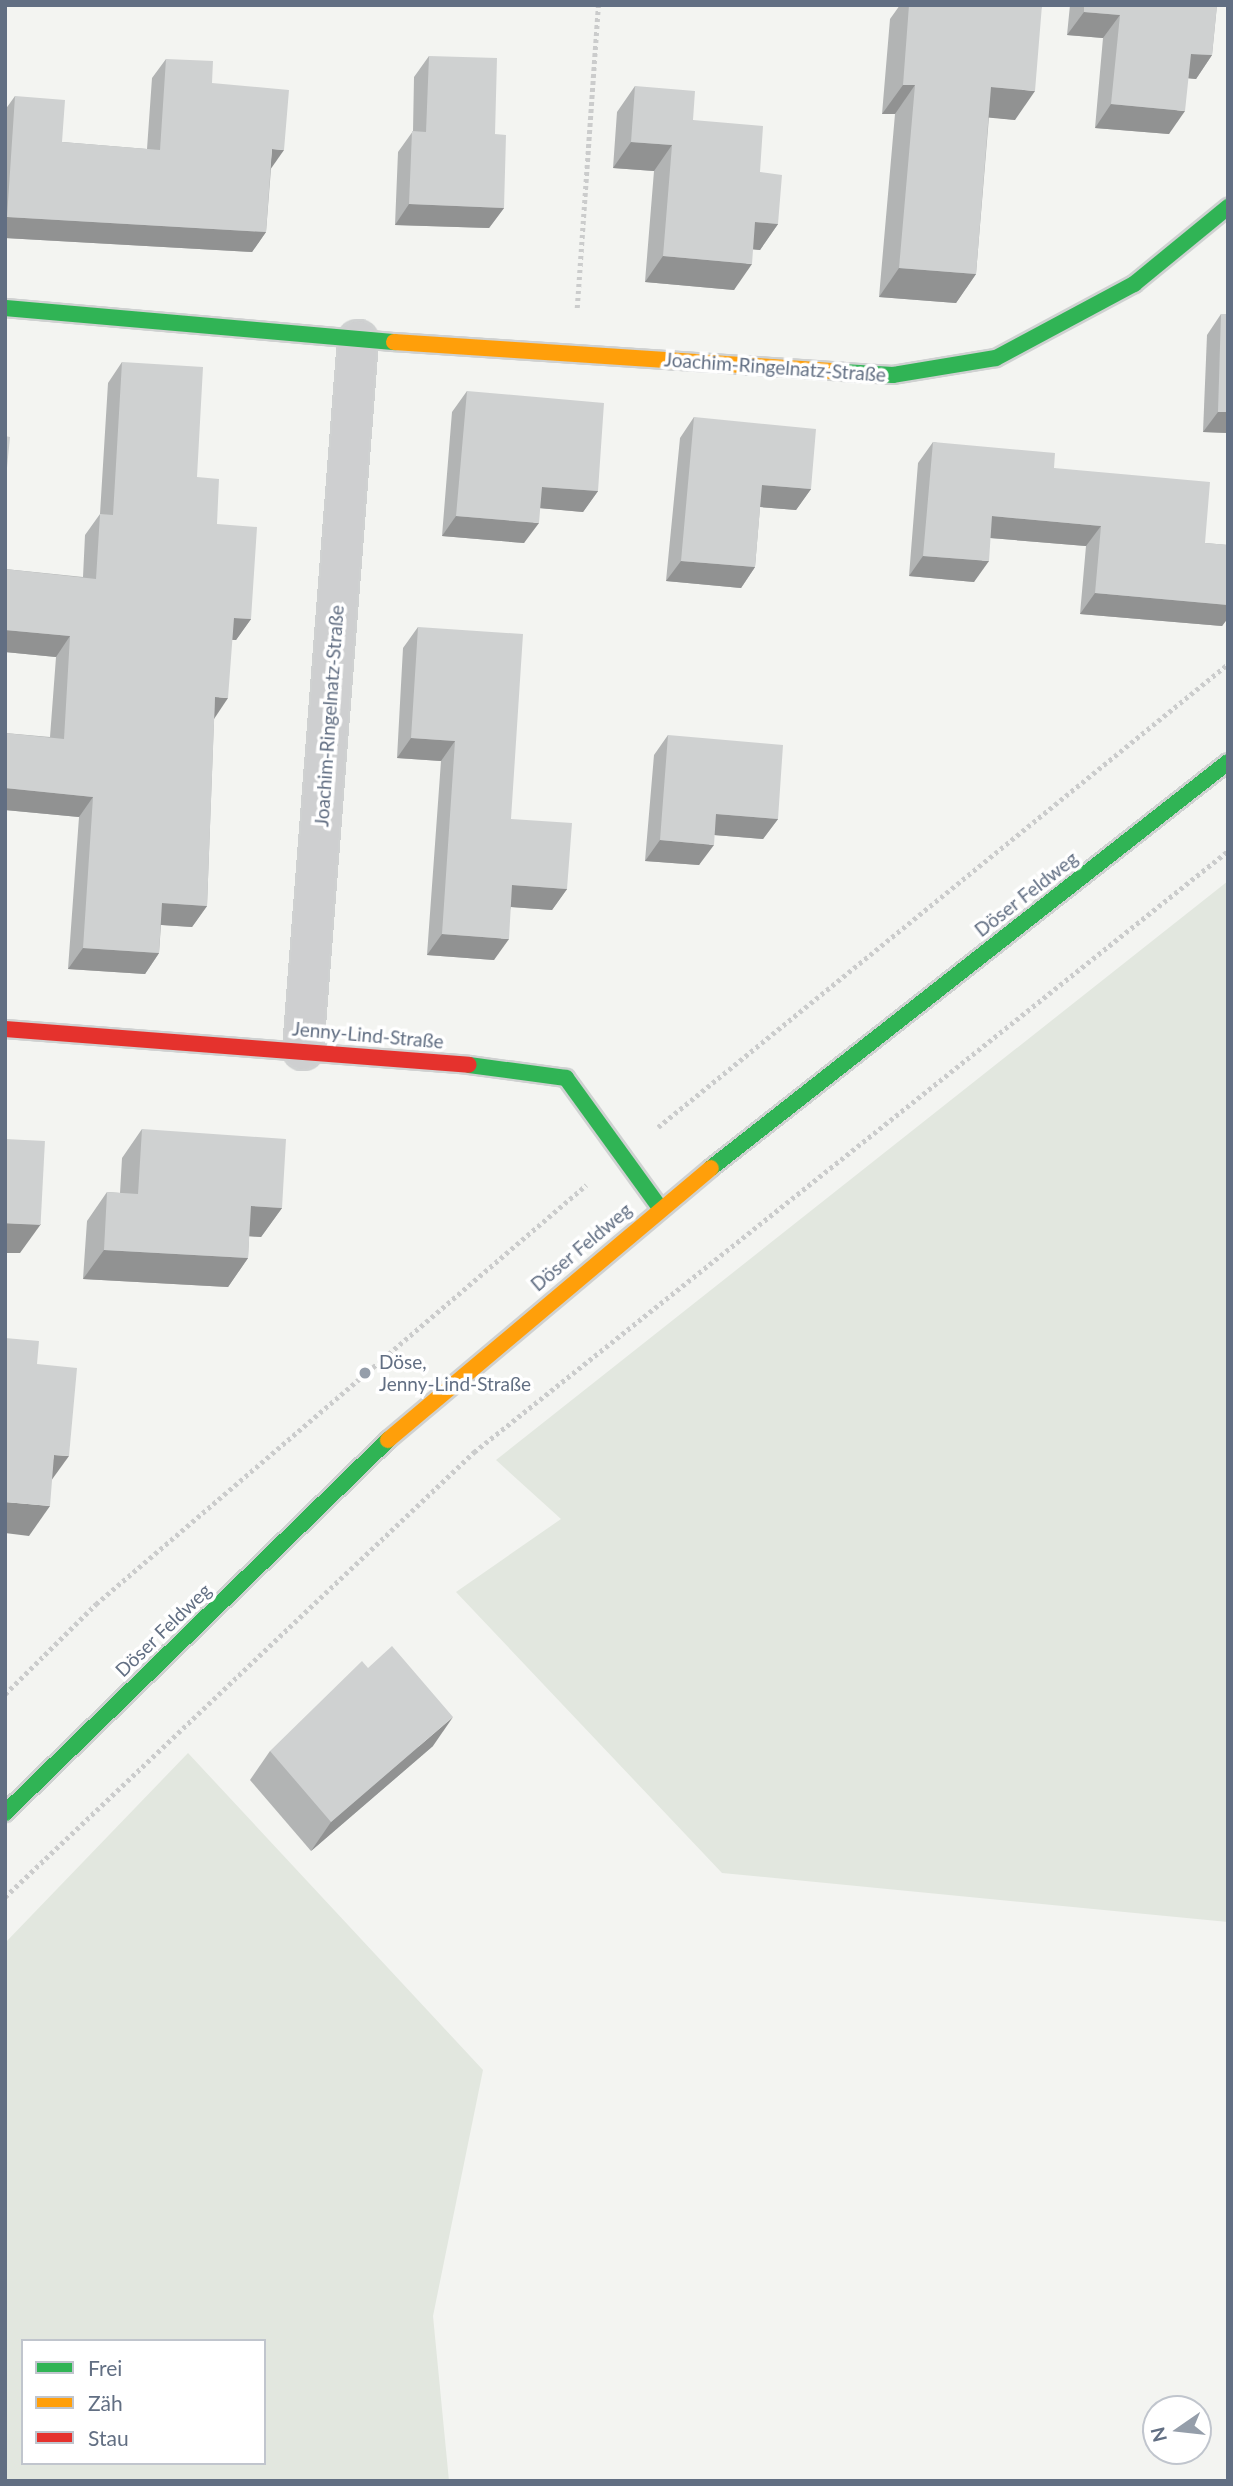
<!DOCTYPE html>
<meta charset="utf-8">
<style>
body{margin:0}
#map{position:relative;width:1233px;height:2486px;overflow:hidden;background:#f3f4f1;font-family:Lato,sans-serif}
div>[style]{position:absolute}
[style*='--x']{left:calc(var(--x)*1px);top:calc(var(--y)*1px);width:calc(var(--w)*1px);rotate:calc(var(--a)*1deg)}
.green>*{inset:0;background:#e2e7df}
.path>*{height:4.5px;margin-top:-2.25px;transform-origin:0;background:repeating-linear-gradient(90deg,#cbcccc 0 3.5px,transparent 0 7px)}
.roads{filter:drop-shadow(2px 0 #cfd1d1) drop-shadow(-2px 0 #cfd1d1) drop-shadow(0 2px #cfd1d1) drop-shadow(0 -2px #cfd1d1)}
.street>*{height:38px;margin:-19px;padding:0 19px;transform-origin:19px;border-radius:19px;background:#cecfd0}
.fast>*{height:16px;margin:-8px;padding:0 8px;transform-origin:8px;border-radius:8px;background:#30b455}
.slow>*{height:16px;margin:-8px;padding:0 8px;transform-origin:8px;border-radius:8px;background:#ff9f0a}
.jam>*{height:16px;margin:-8px;padding:0 8px;transform-origin:8px;border-radius:8px;background:#e5322d}
.wall>*{inset:0;background:#b2b4b4}
.shaded-wall>*{inset:0;background:#919292}
.building>*{inset:0;background:#cfd1d1;transform-origin:0 0}
.dots>*{width:19px;height:19px;translate:-50% -50%;box-sizing:border-box;border:4px solid #fff;border-radius:50%}
span{translate:-50% -50%;white-space:nowrap;text-align:center;line-height:1.15;-webkit-text-stroke:7px #fff;paint-order:stroke}
.street-label{font-size:19px;color:#626f83}
.poi-label{font-size:19px;color:#626f83}
.left{translate:0 -50%;text-align:left}
.frame{position:absolute;inset:0;border:7px solid #626f83;pointer-events:none}
.legend{position:absolute;left:21px;top:2339px;width:245px;height:126px;box-sizing:border-box;background:#fff;border:2px solid #c0c5cd;margin:0;padding:9px 12px;list-style:none;font-size:21px;color:#626f83}
.legend li{display:flex;align-items:center;gap:14px;height:35px}
.legend b{width:35px;border:2px solid #c0c5cd}
.north{position:absolute;left:1142px;top:2395px;width:70px;height:70px;box-sizing:border-box;background:#fff;border:2px solid #c0c5cd;border-radius:50%;rotate:256deg;font-size:19px;font-weight:700;line-height:28px;text-align:center;color:#626f83}
.north::after{content:'';display:block;margin:auto;width:24px;height:32px;background:#959eaa;clip-path:polygon(50% 0,100% 100%,50% 72%,0 100%)}
</style>
<div id="map">
<div class="green">
<i style="clip-path:polygon(1228px 881px,1228px 1922px,722px 1873px,456px 1592px,561px 1519px,496px 1460px)"></i>
<i style="clip-path:polygon(evenodd,188px 1753px,483px 2070px,433px 2316px,449px 2481px,5px 2481px,5px 1943px,188px 1753px,23px 2341px,264px 2341px,264px 2463px,23px 2463px,23px 2341px)"></i>
</div>
<div class="path">
<i style="--x:577;--y:308;--w:304;--a:-86"></i>
<i style="--x:658;--y:1127;--w:734;--a:-39.09"></i>
<i style="--x:5;--y:1694;--w:128;--a:-44.7"></i>
<i style="--x:96;--y:1604;--w:645;--a:-40.53"></i>
<i style="--x:5;--y:1897;--w:647;--a:-43.5"></i>
<i style="--x:474;--y:1452;--w:964;--a:-38.56"></i>
</div>
<div class="roads">
<div class="street">
<i style="--x:303;--y:1050;--w:712;--a:-85.57"></i>
</div>
<div class="fast">
<i style="--x:5;--y:308;--w:390;--a:5"></i>
<i style="--x:843;--y:372;--w:50;--a:3.4"></i>
<i style="--x:893;--y:375;--w:104;--a:-9.4"></i>
<i style="--x:996;--y:358;--w:157;--a:-28.2"></i>
<i style="--x:1134;--y:284;--w:122;--a:-39.3"></i>
<i style="--x:469;--y:1065;--w:98;--a:7.6"></i>
<i style="--x:566;--y:1078;--w:160;--a:54.1"></i>
<i style="--x:711;--y:1168;--w:657;--a:-38.14"></i>
<i style="--x:5;--y:1813;--w:535;--a:-44.24"></i>
</div>
<div class="slow">
<i style="--x:394;--y:342;--w:450;--a:3.8"></i>
<i style="--x:388;--y:1440;--w:422;--a:-40.1"></i>
</div>
<div class="jam">
<i style="--x:5;--y:1029;--w:465;--a:4.4"></i>
</div>
</div>
<div class="wall">
<i style="clip-path:polygon(900px 5px,1042px 5px,1015px 120px,989px 117px,976px 274px,956px 303px,879px 297px,895px 114px,882px 114px,890px 19px)"></i>
<i style="clip-path:polygon(1070px 5px,1217px 5px,1212px 55px,1196px 79px,1188px 78px,1169px 134px,1095px 128px,1103px 38px,1067px 35px)"></i>
<i style="clip-path:polygon(429px 56px,495px 134px,504px 208px,489px 228px,395px 225px,398px 152px,413px 131px,414px 77px)"></i>
<i style="clip-path:polygon(166px 59px,212px 83px,271px 169px,266px 232px,252px 252px,5px 238px,5px 110px,15px 96px,62px 142px,147px 149px,152px 78px)"></i>
<i style="clip-path:polygon(635px 86px,693px 120px,760px 172px,778px 224px,760px 250px,753px 249px,734px 290px,645px 282px,654px 171px,613px 168px,617px 112px)"></i>
<i style="clip-path:polygon(1221px 314px,1228px 314px,1228px 433px,1203px 432px,1207px 335px)"></i>
<i style="clip-path:polygon(122px 362px,197px 477px,217px 524px,251px 619px,236px 640px,232px 640px,214px 719px,207px 906px,192px 927px,161px 925px,159px 953px,145px 974px,68px 969px,79px 817px,5px 810px,5px 733px,50px 737px,56px 657px,5px 652px,5px 569px,83px 577px,85px 535px,100px 514px,108px 383px)"></i>
<i style="clip-path:polygon(467px 391px,598px 491px,583px 512px,540px 508px,524px 543px,442px 536px,452px 412px)"></i>
<i style="clip-path:polygon(694px 417px,811px 489px,796px 510px,760px 507px,755px 567px,741px 588px,666px 581px,680px 438px)"></i>
<i style="clip-path:polygon(933px 442px,1054px 468px,1205px 543px,1228px 545px,1228px 618px,1222px 626px,1080px 614px,1086px 546px,990px 538px,974px 582px,909px 576px,918px 463px)"></i>
<i style="clip-path:polygon(418px 627px,511px 819px,567px 889px,552px 910px,511px 907px,494px 960px,427px 955px,441px 761px,397px 758px,403px 648px)"></i>
<i style="clip-path:polygon(668px 735px,778px 819px,763px 839px,714px 835px,699px 865px,645px 861px,654px 755px)"></i>
<i style="clip-path:polygon(142px 1129px,282px 1208px,261px 1237px,249px 1236px,248px 1258px,228px 1287px,83px 1279px,87px 1221px,107px 1192px,120px 1193px,122px 1158px)"></i>
<i style="clip-path:polygon(433px 1746px,311px 1851px,250px 1780px,270px 1751px)"></i>
</div>
<div class="shaded-wall">
<i style="clip-path:polygon(1084px 12px,1120px 15px,1103px 38px,1067px 35px)"></i>
<i style="clip-path:polygon(1191px 54px,1212px 55px,1196px 79px,1174px 77px)"></i>
<i style="clip-path:polygon(903px 85px,915px 85px,895px 114px,882px 114px)"></i>
<i style="clip-path:polygon(991px 87px,1035px 91px,1015px 120px,971px 116px)"></i>
<i style="clip-path:polygon(1111px 104px,1185px 111px,1169px 134px,1095px 128px)"></i>
<i style="clip-path:polygon(631px 142px,672px 145px,654px 171px,613px 168px)"></i>
<i style="clip-path:polygon(272px 149px,284px 150px,270px 170px)"></i>
<i style="clip-path:polygon(409px 204px,504px 208px,489px 228px,395px 225px)"></i>
<i style="clip-path:polygon(7px 217px,266px 232px,252px 252px,5px 238px,5px 219px)"></i>
<i style="clip-path:polygon(755px 222px,778px 224px,760px 250px,737px 248px)"></i>
<i style="clip-path:polygon(663px 256px,752px 264px,734px 290px,645px 282px)"></i>
<i style="clip-path:polygon(899px 268px,976px 274px,956px 303px,879px 297px)"></i>
<i style="clip-path:polygon(1218px 412px,1228px 412px,1228px 433px,1203px 432px)"></i>
<i style="clip-path:polygon(762px 485px,811px 489px,796px 510px,748px 506px)"></i>
<i style="clip-path:polygon(542px 487px,598px 491px,583px 512px,527px 507px)"></i>
<i style="clip-path:polygon(456px 516px,539px 523px,524px 543px,442px 536px)"></i>
<i style="clip-path:polygon(992px 516px,1101px 526px,1086px 546px,978px 537px)"></i>
<i style="clip-path:polygon(923px 556px,989px 561px,974px 582px,909px 576px)"></i>
<i style="clip-path:polygon(681px 561px,755px 567px,741px 588px,666px 581px)"></i>
<i style="clip-path:polygon(1095px 593px,1228px 605px,1228px 618px,1222px 626px,1080px 614px)"></i>
<i style="clip-path:polygon(234px 618px,251px 619px,236px 640px,219px 639px)"></i>
<i style="clip-path:polygon(5px 630px,70px 636px,56px 657px,5px 652px)"></i>
<i style="clip-path:polygon(215px 697px,228px 698px,214px 719px)"></i>
<i style="clip-path:polygon(411px 738px,455px 741px,441px 761px,397px 758px)"></i>
<i style="clip-path:polygon(5px 788px,93px 797px,79px 817px,5px 810px)"></i>
<i style="clip-path:polygon(716px 814px,778px 819px,763px 839px,702px 834px)"></i>
<i style="clip-path:polygon(660px 840px,714px 845px,699px 865px,645px 861px)"></i>
<i style="clip-path:polygon(512px 885px,567px 889px,552px 910px,497px 906px)"></i>
<i style="clip-path:polygon(162px 903px,207px 906px,192px 927px,148px 924px)"></i>
<i style="clip-path:polygon(442px 934px,509px 939px,494px 960px,427px 955px)"></i>
<i style="clip-path:polygon(83px 948px,159px 953px,145px 974px,68px 969px)"></i>
<i style="clip-path:polygon(251px 1206px,282px 1208px,261px 1237px,230px 1235px)"></i>
<i style="clip-path:polygon(5px 1223px,41px 1224px,20px 1253px,5px 1253px)"></i>
<i style="clip-path:polygon(104px 1250px,248px 1258px,228px 1287px,83px 1279px)"></i>
<i style="clip-path:polygon(54px 1455px,69px 1456px,48px 1485px)"></i>
<i style="clip-path:polygon(5px 1502px,50px 1506px,29px 1536px,5px 1533px)"></i>
<i style="clip-path:polygon(453px 1717px,433px 1746px,311px 1851px,331px 1822px)"></i>
</div>
<div class="building">
<i style="clip-path:polygon(909px 5px,1042px 5px,1035px 91px,991px 87px,976px 274px,899px 268px,915px 85px,903px 85px)"></i>
<i style="clip-path:polygon(1084px 5px,1217px 5px,1212px 55px,1191px 54px,1185px 111px,1111px 104px,1120px 15px,1084px 12px)"></i>
<i style="clip-path:polygon(429px 56px,497px 58px,495px 134px,506px 135px,504px 208px,409px 204px,412px 131px,426px 132px)"></i>
<i style="clip-path:polygon(166px 59px,213px 61px,212px 83px,289px 90px,284px 150px,272px 149px,266px 232px,7px 217px,15px 96px,65px 100px,62px 142px,160px 150px)"></i>
<i style="clip-path:polygon(635px 86px,695px 91px,693px 120px,763px 126px,760px 172px,782px 175px,778px 224px,755px 222px,752px 264px,663px 256px,672px 145px,631px 142px)"></i>
<i style="clip-path:polygon(1221px 314px,1228px 314px,1228px 412px,1218px 412px)"></i>
<i style="clip-path:polygon(122px 362px,203px 367px,197px 477px,219px 479px,217px 524px,257px 527px,251px 619px,234px 618px,228px 698px,215px 697px,207px 906px,162px 903px,159px 953px,83px 948px,93px 797px,5px 788px,5px 733px,64px 739px,70px 636px,5px 630px,5px 569px,96px 579px,100px 514px,113px 515px)"></i>
<i style="clip-path:polygon(467px 391px,604px 403px,598px 491px,542px 487px,539px 523px,456px 516px)"></i>
<i style="clip-path:polygon(694px 417px,816px 429px,811px 489px,762px 485px,755px 567px,681px 561px)"></i>
<i style="clip-path:polygon(5px 436px,10px 437px,5px 488px)"></i>
<i style="clip-path:polygon(933px 442px,1055px 453px,1054px 468px,1210px 482px,1205px 543px,1228px 545px,1228px 605px,1095px 593px,1101px 526px,992px 516px,989px 561px,923px 556px)"></i>
<i style="clip-path:polygon(418px 627px,523px 634px,511px 819px,572px 823px,567px 889px,512px 885px,509px 939px,442px 934px,455px 741px,411px 738px)"></i>
<i style="clip-path:polygon(668px 735px,783px 745px,778px 819px,716px 814px,714px 845px,660px 840px)"></i>
<i style="clip-path:polygon(142px 1129px,286px 1139px,282px 1208px,251px 1206px,248px 1258px,104px 1250px,107px 1192px,138px 1194px)"></i>
<i style="left:5px;top:1139px;width:40px;height:84px;rotate:3deg"></i>
<i style="clip-path:polygon(5px 1338px,39px 1341px,37px 1364px,77px 1368px,69px 1456px,54px 1455px,50px 1506px,5px 1502px)"></i>
<i style="clip-path:polygon(392px 1646px,453px 1717px,331px 1822px,270px 1751px,362px 1661px,368px 1668px)"></i>
</div>
<div class="dots">
<i style="left:365px;top:1373px;background:#959eaa"></i>
</div>
<div class="street-label">
<span style="left:775px;top:367px;rotate:4deg">Joachim-Ringelnatz-Straße</span>
<span style="left:329px;top:716px;rotate:-86deg">Joachim-Ringelnatz-Straße</span>
<span style="left:1026px;top:894px;rotate:-38deg">Döser Feldweg</span>
<span style="left:368px;top:1035px;rotate:5deg">Jenny-Lind-Straße</span>
<span style="left:581px;top:1247px;rotate:-40deg">Döser Feldweg</span>
<span style="left:163px;top:1630px;rotate:-44deg">Döser Feldweg</span>
</div>
<div class="poi-label">
<span class="left" style="left:379px;top:1373px">Döse,<br>Jenny-Lind-Straße</span>
</div>
<div class="frame"></div>
<ul class="legend">
<li><b style="height:9px;background:#30b455"></b>Frei</li>
<li><b style="height:9px;background:#ff9f0a"></b>Zäh</li>
<li><b style="height:9px;background:#e5322d"></b>Stau</li>
</ul>
<div class="north">N</div>
</div>
